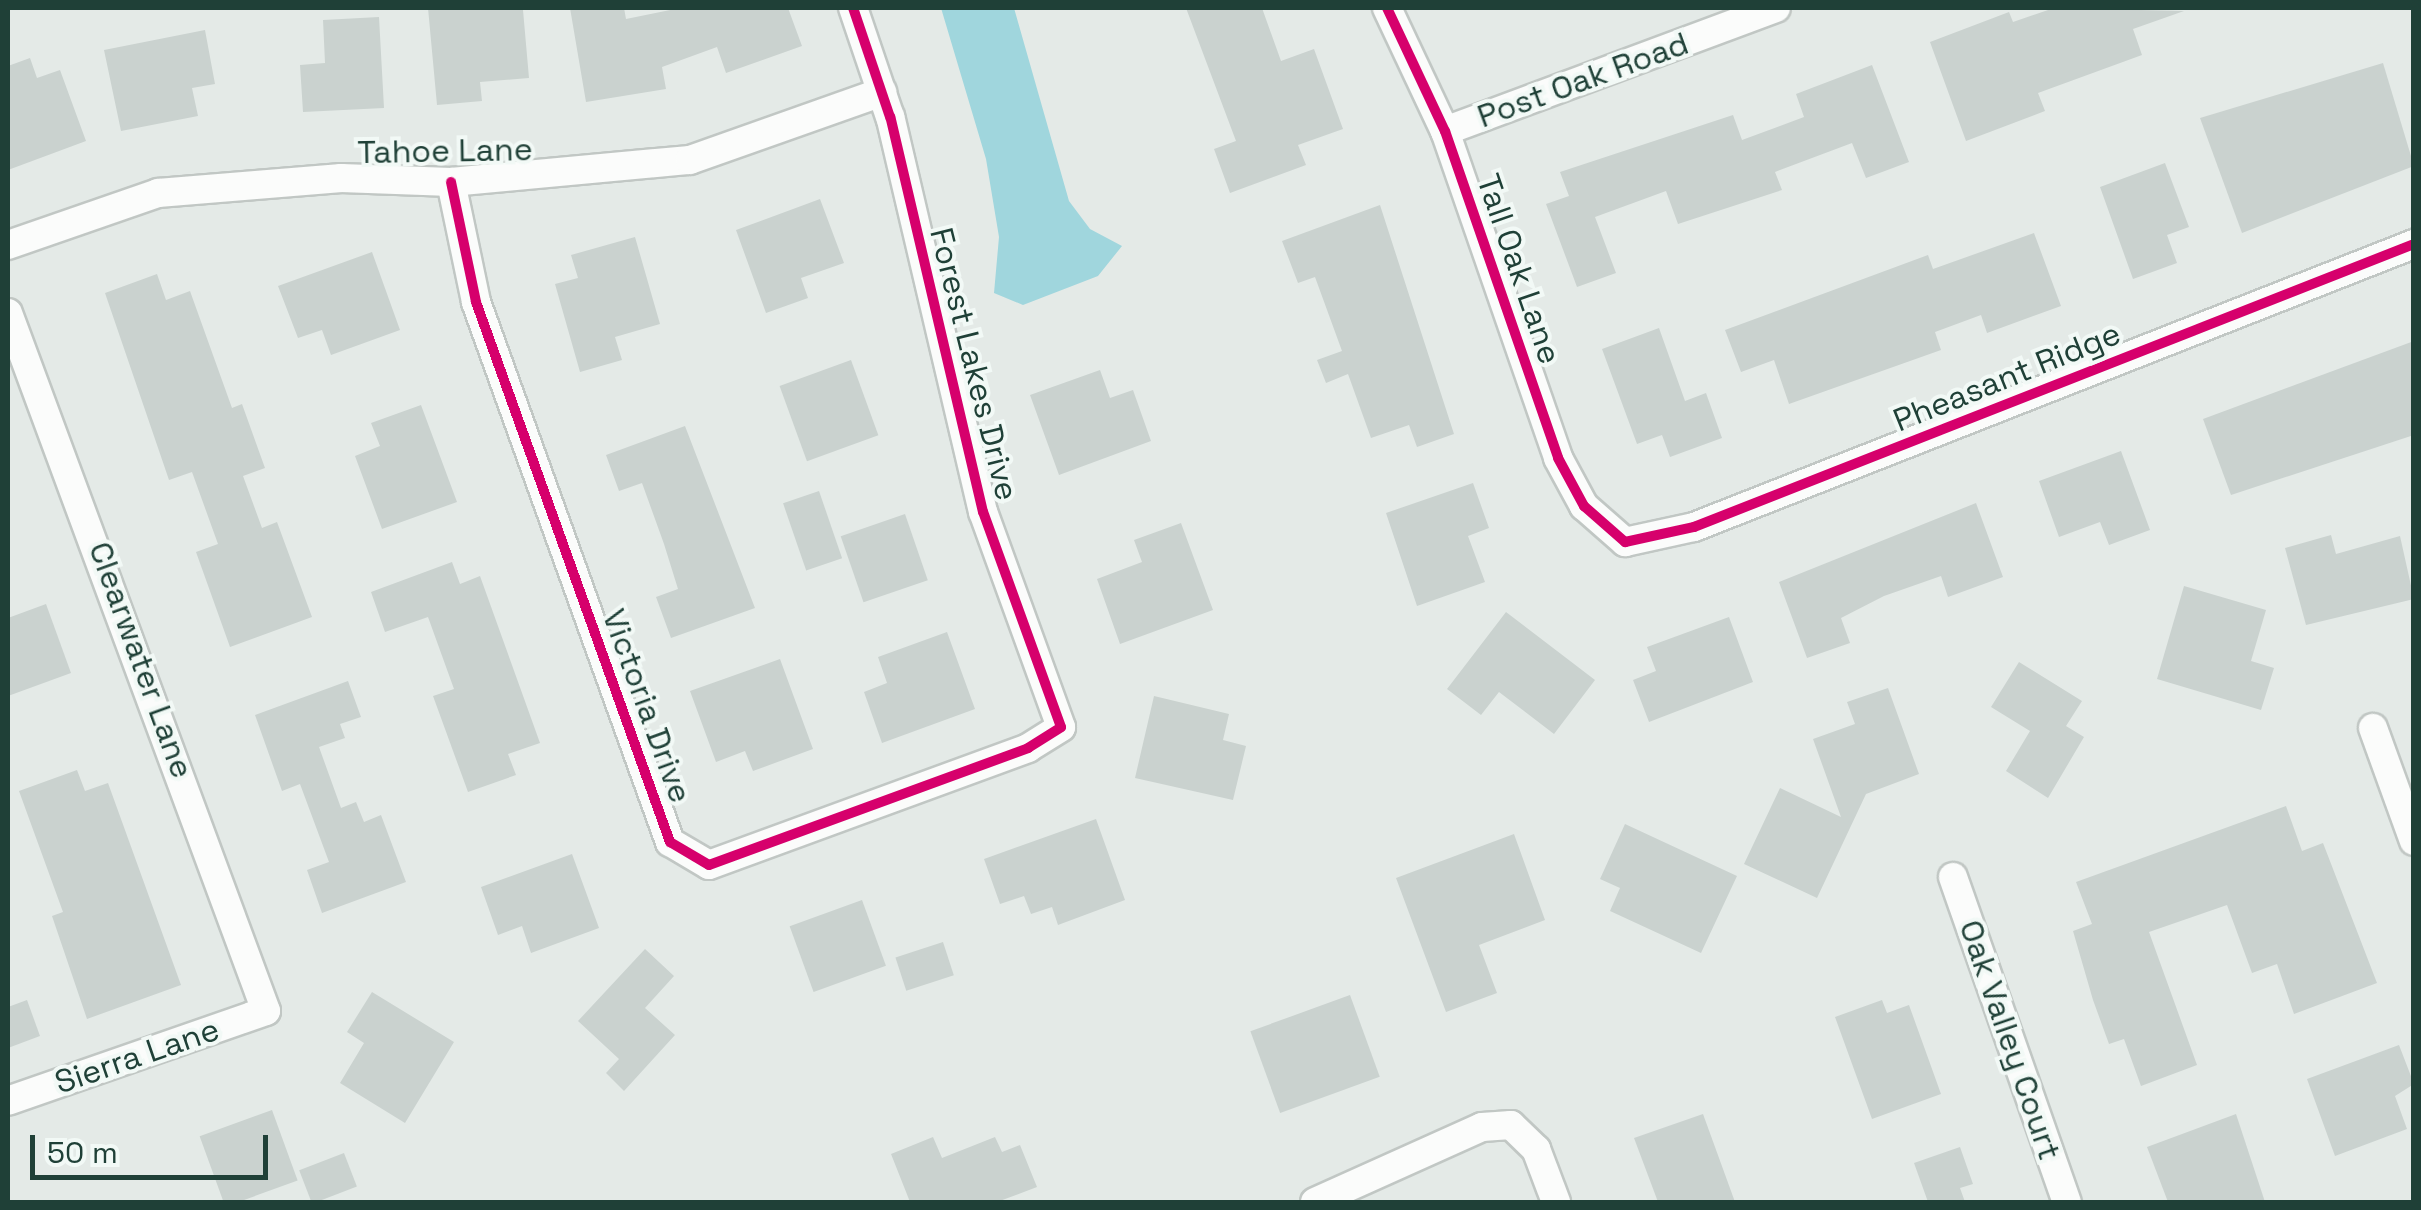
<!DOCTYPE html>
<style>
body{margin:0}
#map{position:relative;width:2421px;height:1210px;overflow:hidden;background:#e4eae7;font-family:"Space Grotesk",sans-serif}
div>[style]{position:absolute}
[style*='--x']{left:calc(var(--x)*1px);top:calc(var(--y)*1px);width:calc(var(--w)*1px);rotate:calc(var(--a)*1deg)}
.water>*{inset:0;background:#a0d6dd}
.building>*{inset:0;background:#cad2cf;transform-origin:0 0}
.roads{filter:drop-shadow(2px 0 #c1c7c4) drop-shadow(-2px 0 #c1c7c4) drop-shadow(0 2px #c1c7c4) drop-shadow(0 -2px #c1c7c4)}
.street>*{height:28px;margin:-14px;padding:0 14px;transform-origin:14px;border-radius:14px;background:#fbfcfb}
.cycleway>*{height:10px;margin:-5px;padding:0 5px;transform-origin:5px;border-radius:5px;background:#d6006c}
span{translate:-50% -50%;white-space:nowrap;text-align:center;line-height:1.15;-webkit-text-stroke:8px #f2f9f6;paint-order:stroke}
.street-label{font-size:32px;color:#1f4037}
.frame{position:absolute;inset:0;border:10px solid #1f4037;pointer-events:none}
.scale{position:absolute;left:30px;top:1135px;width:238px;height:45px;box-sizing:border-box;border:5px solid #1f4037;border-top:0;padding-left:12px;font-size:30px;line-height:35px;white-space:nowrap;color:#1f4037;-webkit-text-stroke:8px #f2f9f6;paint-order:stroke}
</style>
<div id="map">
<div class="water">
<i style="clip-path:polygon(941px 8px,1014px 8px,1069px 201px,1090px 229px,1122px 246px,1098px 276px,1023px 305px,994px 293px,999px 237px,986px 159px)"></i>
</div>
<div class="building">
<i style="clip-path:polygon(428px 8px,523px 10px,529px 78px,480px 82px,482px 101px,437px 105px)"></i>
<i style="clip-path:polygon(570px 8px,624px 8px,626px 19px,680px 8px,788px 8px,802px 46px,726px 73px,717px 47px,662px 67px,666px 89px,586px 102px)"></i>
<i style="clip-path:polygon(1186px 8px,1262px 8px,1281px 61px,1314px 49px,1343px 129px,1298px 145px,1306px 165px,1230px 193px,1214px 149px,1236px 141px)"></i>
<i style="clip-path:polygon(2054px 8px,2184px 11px,2133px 29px,2142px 55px,2038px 93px,2045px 111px,1966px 141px,1930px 42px,2009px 12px,2013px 22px)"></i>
<i style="clip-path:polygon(379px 17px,384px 108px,303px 112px,300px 65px,325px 63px,323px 20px)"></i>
<i style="clip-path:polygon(205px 30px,215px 84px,192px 88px,198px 116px,121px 131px,104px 50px)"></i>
<i style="clip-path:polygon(30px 58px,37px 78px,60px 70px,86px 141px,8px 170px,8px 66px)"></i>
<i style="clip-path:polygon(2383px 63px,2414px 166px,2242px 233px,2200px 118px)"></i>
<i style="clip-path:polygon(1872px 65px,1909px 162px,1866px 178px,1852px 143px,1775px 172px,1782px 190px,1678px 224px,1666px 191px,1595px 217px,1616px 273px,1577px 287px,1546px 204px,1569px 196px,1560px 172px,1733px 115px,1742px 140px,1804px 117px,1796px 94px)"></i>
<i style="clip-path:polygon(2165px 163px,2189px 227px,2167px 235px,2177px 263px,2133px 279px,2100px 187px)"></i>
<i style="clip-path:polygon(820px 199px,844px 263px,801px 278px,808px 298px,766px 313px,736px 230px)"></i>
<i style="clip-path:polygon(1380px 205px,1454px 434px,1417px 447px,1409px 425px,1371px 438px,1348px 374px,1326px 383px,1317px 360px,1342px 351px,1315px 277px,1298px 283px,1282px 241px)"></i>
<i style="clip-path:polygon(2034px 233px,2061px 306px,1987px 333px,1981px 315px,1935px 332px,1941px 350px,1789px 404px,1774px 360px,1741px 372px,1725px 330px,1928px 255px,1933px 269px)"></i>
<i style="clip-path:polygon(635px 237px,660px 324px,615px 337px,622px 360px,580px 372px,555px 284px,578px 278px,571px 255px)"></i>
<i style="clip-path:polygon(372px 252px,400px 330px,331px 355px,322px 330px,298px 338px,278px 286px)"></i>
<i style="clip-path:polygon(157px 274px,166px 300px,190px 291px,232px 408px,242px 404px,265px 468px,243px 476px,262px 528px,277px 522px,312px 617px,230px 647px,196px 552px,218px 544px,192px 472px,169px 480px,105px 293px)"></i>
<i style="clip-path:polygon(1659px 328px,1685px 401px,1706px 393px,1722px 438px,1670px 457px,1662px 435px,1637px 444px,1602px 349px)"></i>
<i style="clip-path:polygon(2414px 341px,2414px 435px,2231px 495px,2203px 419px)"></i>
<i style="left:851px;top:360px;width:80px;height:76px;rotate:70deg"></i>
<i style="clip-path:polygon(1100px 370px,1110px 398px,1133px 390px,1151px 441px,1059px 475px,1030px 395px)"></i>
<i style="clip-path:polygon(421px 405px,457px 502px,382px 529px,355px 456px,380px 446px,371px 423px)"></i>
<i style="clip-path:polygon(685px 426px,755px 608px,671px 638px,656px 597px,678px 589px,664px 544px,642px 483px,619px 491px,606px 455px)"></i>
<i style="clip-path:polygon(2121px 451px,2150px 530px,2109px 545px,2100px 522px,2059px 537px,2039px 481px)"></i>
<i style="clip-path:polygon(1473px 483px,1489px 528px,1468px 536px,1485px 582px,1417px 606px,1386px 513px)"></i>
<i style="left:819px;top:491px;width:71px;height:38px;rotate:71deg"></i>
<i style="clip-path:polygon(1976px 503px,2003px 577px,1948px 597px,1941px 576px,1884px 596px,1841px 618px,1850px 643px,1807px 658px,1779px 582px)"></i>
<i style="left:905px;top:514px;width:70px;height:68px;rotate:71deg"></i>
<i style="clip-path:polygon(1181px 523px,1213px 610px,1120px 644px,1097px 579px,1142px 562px,1134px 540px)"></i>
<i style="clip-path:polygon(2331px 535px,2336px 554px,2400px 536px,2414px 599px,2306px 625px,2285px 548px)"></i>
<i style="clip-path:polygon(452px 562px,460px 584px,480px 576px,540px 743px,508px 754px,516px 775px,468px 792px,433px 696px,454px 689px,428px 617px,385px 632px,371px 592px)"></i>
<i style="clip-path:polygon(2184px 586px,2266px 610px,2251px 661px,2274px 668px,2261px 710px,2157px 679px)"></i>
<i style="clip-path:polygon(46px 604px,71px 673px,8px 696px,8px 618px)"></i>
<i style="clip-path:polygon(1506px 612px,1595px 680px,1554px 734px,1499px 692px,1481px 715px,1447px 689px)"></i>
<i style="clip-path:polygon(1729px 617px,1753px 682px,1649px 722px,1633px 680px,1656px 671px,1647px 647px)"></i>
<i style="clip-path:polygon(947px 632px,975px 709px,882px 743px,864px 692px,887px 683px,878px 657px)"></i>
<i style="clip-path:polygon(780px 659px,813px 749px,753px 771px,745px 751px,716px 762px,690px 691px)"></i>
<i style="clip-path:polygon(2019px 662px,2082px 701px,2066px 726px,2084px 737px,2048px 798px,2006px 771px,2030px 731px,1991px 707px)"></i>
<i style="clip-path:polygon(348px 681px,361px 717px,340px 724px,345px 738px,319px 747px,341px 808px,356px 802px,364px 822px,381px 815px,406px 882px,322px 913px,307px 870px,329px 862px,300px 784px,282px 791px,255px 715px)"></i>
<i style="clip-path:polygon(1888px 688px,1919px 774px,1866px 794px,1817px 898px,1744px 864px,1780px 788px,1841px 817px,1813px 739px,1855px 724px,1847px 702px)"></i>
<i style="clip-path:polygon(1154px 696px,1229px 714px,1223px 740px,1246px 746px,1233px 800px,1135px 778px)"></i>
<i style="clip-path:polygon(77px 770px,85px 791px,108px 783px,181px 985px,87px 1019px,52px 916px,63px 912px,19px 791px)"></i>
<i style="clip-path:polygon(2286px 806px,2302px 851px,2323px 843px,2377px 983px,2294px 1014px,2277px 964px,2252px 973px,2227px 905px,2149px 932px,2197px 1065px,2141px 1086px,2124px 1039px,2109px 1044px,2093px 1000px,2073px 931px,2092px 924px,2076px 882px)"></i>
<i style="clip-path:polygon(1096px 819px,1125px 900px,1058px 925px,1052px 907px,1031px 914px,1024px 896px,1000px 904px,984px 859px)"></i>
<i style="clip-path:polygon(1625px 824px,1737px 876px,1701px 953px,1610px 911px,1620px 888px,1600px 879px)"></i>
<i style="clip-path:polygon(1514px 834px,1545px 920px,1479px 945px,1497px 993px,1446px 1012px,1396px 878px)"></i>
<i style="clip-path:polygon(572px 854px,599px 928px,531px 953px,522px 926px,498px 935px,481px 887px)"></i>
<i style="left:862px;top:900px;width:70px;height:77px;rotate:70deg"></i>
<i style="left:943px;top:942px;width:35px;height:50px;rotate:72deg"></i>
<i style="clip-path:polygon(645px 949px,674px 976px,645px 1008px,675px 1035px,624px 1091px,606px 1073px,619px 1059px,578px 1021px)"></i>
<i style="clip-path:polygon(372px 992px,454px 1042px,405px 1123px,340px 1083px,364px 1043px,347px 1032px)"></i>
<i style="left:1350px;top:995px;width:87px;height:106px;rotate:70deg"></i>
<i style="clip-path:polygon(27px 1000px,40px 1036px,8px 1048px,8px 1007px)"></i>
<i style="clip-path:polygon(1882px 1000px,1887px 1013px,1909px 1005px,1941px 1094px,1872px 1119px,1835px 1017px)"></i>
<i style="clip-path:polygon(2399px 1045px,2414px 1084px,2395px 1096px,2407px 1129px,2335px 1156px,2307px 1079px)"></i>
<i style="left:272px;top:1110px;width:75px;height:77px;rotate:70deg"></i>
<i style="clip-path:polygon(1703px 1114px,1735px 1202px,1658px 1202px,1634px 1138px)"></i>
<i style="clip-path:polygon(2236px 1114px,2265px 1202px,2168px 1202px,2147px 1147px)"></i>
<i style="clip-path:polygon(933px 1137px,942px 1158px,995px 1137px,1002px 1152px,1020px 1145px,1037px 1187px,997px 1202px,910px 1202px,891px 1154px)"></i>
<i style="clip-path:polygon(1960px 1147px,1973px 1184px,1960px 1188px,1965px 1202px,1928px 1202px,1914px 1163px)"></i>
<i style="left:344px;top:1153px;width:36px;height:48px;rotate:69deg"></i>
</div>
<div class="roads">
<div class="street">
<i style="--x:1387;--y:8;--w:136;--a:64.8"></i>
<i style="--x:1445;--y:131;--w:346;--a:70.9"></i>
<i style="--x:1558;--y:458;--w:55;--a:61.6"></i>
<i style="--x:1584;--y:506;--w:55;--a:41.3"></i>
<i style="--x:1625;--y:542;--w:71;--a:-12.3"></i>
<i style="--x:1694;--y:527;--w:774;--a:-21.46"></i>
<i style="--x:1445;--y:131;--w:353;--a:-20.4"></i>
<i style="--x:451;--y:182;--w:123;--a:78.2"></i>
<i style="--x:476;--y:302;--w:574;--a:70.24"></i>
<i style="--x:670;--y:842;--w:45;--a:30.5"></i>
<i style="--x:709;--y:865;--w:340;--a:-20.1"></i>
<i style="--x:1028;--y:748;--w:39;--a:-32"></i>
<i style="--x:1061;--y:727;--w:229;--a:-109.9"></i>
<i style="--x:983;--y:512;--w:406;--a:-103.2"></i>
<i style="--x:890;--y:117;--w:115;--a:-108.7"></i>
<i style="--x:8;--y:245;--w:159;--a:-19.1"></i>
<i style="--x:158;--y:193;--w:184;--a:-4.7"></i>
<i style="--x:341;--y:178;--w:110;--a:2.1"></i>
<i style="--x:451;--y:182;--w:240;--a:-5.3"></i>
<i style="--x:690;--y:160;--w:204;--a:-19.5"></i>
<i style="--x:8;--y:313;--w:744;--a:69.71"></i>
<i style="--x:266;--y:1011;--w:273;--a:160.8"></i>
<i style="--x:2373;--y:728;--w:120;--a:70.1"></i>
<i style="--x:1953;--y:877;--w:344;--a:70.7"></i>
<i style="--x:1315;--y:1202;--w:183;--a:-24.2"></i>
<i style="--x:1482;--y:1127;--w:29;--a:-4"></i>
<i style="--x:1511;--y:1125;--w:35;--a:44"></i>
<i style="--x:1536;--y:1149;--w:57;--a:69.3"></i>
</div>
</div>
<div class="cycleway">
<i style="--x:1387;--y:8;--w:136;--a:64.8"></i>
<i style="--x:1445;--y:131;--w:346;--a:70.9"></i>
<i style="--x:1558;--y:458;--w:55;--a:61.6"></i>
<i style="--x:1584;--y:506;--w:55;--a:41.3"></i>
<i style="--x:1625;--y:542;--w:71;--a:-12.3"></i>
<i style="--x:1694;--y:527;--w:774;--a:-21.46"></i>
<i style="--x:451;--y:182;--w:123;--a:78.2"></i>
<i style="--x:476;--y:302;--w:574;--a:70.24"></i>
<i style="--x:670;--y:842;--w:45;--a:30.5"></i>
<i style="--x:709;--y:865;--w:340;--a:-20.1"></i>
<i style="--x:1028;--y:748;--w:39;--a:-32"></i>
<i style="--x:1061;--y:727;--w:229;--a:-109.9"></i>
<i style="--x:983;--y:512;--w:406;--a:-103.2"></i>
<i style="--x:890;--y:117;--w:115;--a:-108.7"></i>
</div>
<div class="street-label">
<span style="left:1583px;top:80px;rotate:-20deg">Post Oak Road</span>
<span style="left:445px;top:151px;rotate:-1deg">Tahoe Lane</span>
<span style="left:1519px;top:269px;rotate:71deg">Tall Oak Lane</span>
<span style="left:974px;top:364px;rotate:76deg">Forest Lakes Drive</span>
<span style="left:2007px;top:377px;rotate:-22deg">Pheasant Ridge</span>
<span style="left:141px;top:660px;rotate:70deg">Clearwater Lane</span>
<span style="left:647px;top:706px;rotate:70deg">Victoria Drive</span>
<span style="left:2010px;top:1040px;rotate:71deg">Oak Valley Court</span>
<span style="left:137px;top:1056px;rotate:-19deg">Sierra Lane</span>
</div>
<div class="frame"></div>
<div class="scale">50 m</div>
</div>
